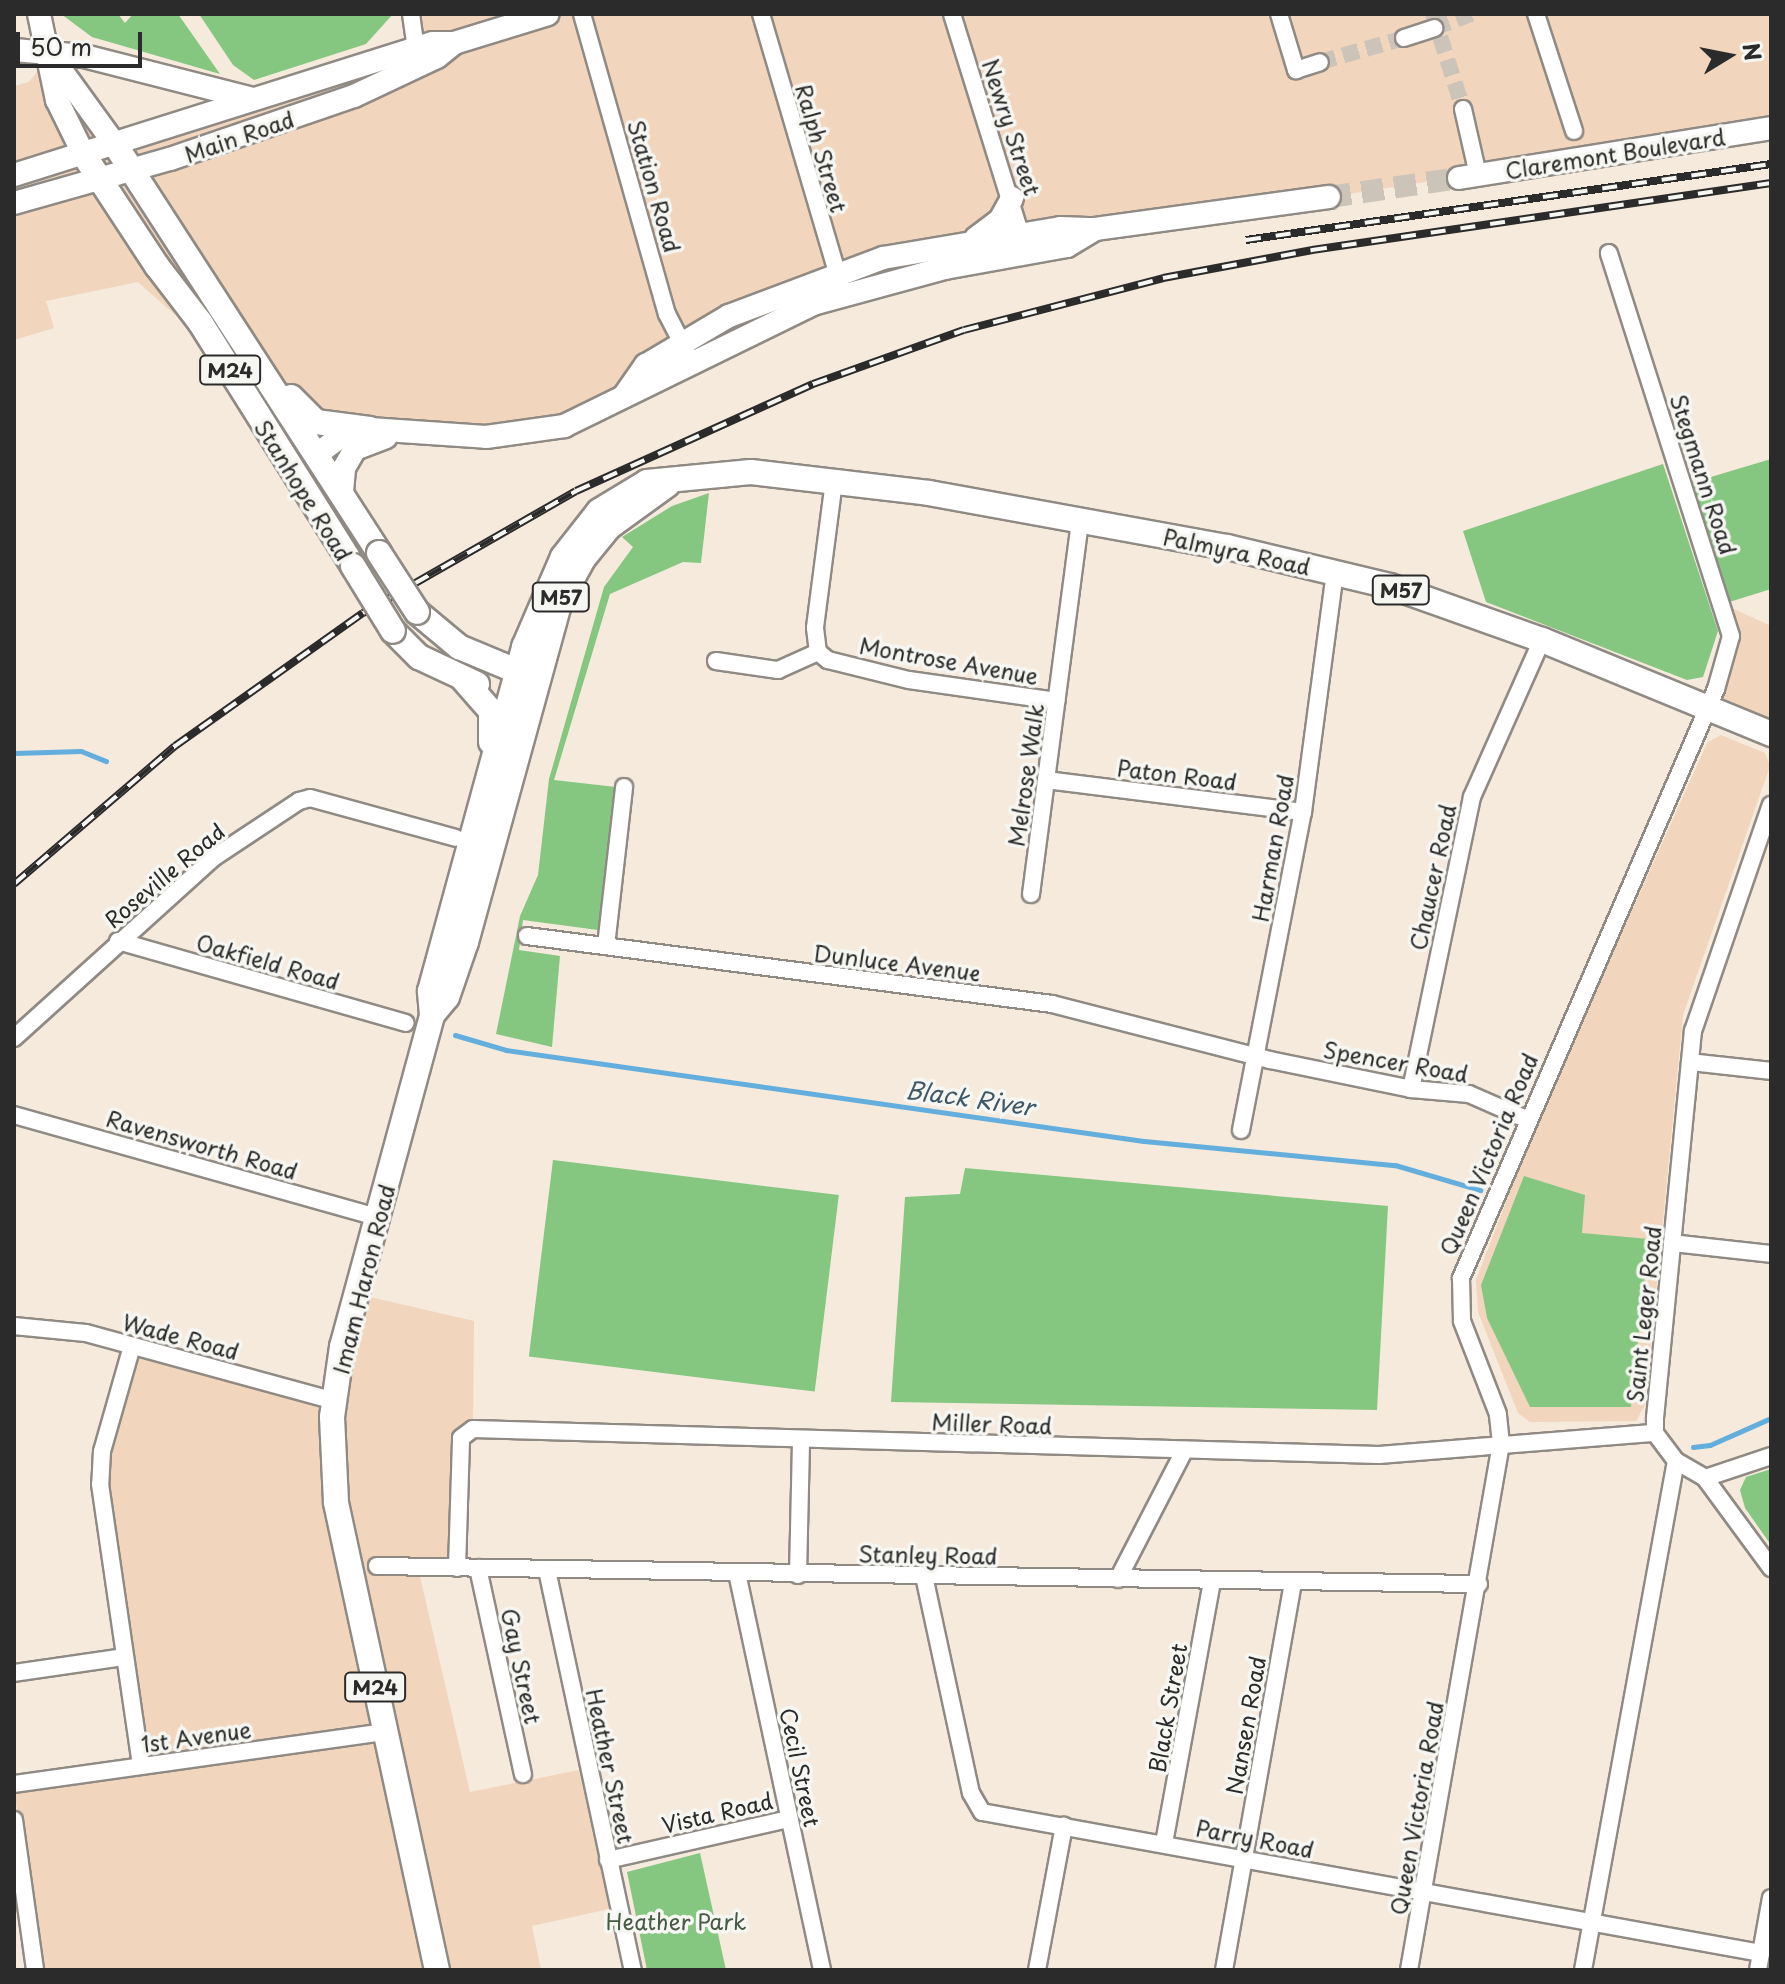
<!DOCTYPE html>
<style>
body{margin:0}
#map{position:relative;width:1785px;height:1984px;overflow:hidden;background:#f5eadc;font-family:"Playpen Sans",sans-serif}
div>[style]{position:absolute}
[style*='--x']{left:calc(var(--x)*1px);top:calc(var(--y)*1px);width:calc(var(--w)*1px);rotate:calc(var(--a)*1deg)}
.built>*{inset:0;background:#f1d5bd}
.green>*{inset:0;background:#85c780;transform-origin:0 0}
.stream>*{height:5px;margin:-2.5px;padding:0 2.5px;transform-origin:2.5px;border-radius:2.5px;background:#63aedc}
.street-tunnel>*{height:16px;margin-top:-8px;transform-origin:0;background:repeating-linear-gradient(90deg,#cdc4b9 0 16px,transparent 0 24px)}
.secondary-tunnel>*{height:22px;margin-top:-11px;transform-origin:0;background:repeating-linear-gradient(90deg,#cdc4b9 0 22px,transparent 0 33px)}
.roads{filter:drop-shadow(2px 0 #908a84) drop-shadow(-2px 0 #908a84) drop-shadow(0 2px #908a84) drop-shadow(0 -2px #908a84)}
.street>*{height:16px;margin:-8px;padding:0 8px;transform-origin:8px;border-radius:8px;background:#fff}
.secondary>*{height:22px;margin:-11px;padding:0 11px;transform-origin:11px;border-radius:11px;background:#fff}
.primary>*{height:24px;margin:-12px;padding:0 12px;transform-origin:12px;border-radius:12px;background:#fff}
.rail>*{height:8px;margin-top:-4px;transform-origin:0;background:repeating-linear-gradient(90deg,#f6f6f2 0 15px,#2b2b2b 0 30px);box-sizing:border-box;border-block:2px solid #2b2b2b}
.bridges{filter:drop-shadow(2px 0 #908a84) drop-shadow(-2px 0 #908a84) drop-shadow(0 2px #908a84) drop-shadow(0 -2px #908a84)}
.primary-bridge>*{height:24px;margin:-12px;padding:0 12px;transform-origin:12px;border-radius:12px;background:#fff}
span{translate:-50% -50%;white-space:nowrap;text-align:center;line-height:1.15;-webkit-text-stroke:7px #f6f6f2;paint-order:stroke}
.shield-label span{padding:2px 6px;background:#f6f6f2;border:2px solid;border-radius:6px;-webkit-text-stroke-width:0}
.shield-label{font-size:20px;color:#2b2b2b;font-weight:700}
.street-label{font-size:22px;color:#2b2b2b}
.park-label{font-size:22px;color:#465a44}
.water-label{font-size:24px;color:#3f5969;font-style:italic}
.frame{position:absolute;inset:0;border:16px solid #2b2b2b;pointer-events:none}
.north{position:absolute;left:1689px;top:16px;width:80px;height:80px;-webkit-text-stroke:6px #f6f6f2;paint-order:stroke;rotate:80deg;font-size:22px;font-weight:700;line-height:32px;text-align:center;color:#2b2b2b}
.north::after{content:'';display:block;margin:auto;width:28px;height:36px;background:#2b2b2b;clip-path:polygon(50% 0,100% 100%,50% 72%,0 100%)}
.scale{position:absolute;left:16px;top:32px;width:126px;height:36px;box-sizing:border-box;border:4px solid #2b2b2b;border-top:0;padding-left:10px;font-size:24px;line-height:28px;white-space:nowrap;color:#2b2b2b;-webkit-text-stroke:6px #f6f6f2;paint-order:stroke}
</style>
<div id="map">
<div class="built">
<i style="clip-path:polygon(411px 14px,1771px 14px,1771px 128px,1329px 197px,972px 241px,770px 298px,623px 397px,564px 426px,399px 433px,316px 455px,195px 270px,175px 315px,138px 282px,46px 301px,54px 328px,14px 340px,14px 86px,29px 82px,50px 55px,116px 146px,417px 48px)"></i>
<i style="clip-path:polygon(1723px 604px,1771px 626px,1771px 734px,1707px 708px,1723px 669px)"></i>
<i style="clip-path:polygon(1721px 735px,1765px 753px,1770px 766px,1683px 1015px,1645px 1405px,1636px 1421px,1530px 1422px,1518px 1413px,1478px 1312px,1476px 1280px,1535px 1127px,1707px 743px)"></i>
<i style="clip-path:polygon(357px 1294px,474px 1321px,473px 1429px,466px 1431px,457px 1568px,418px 1568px,470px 1792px,579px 1770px,609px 1909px,532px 1926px,541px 1970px,35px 1970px,14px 1784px,141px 1766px,100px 1484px,132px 1346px,333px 1401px)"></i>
</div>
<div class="green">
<i style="clip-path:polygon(61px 14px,118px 14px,125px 23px,133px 14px,178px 14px,220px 74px,92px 37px)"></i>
<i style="clip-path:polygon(199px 14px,393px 14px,366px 44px,254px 80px,233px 65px)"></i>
<i style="clip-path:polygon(1771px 459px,1771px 589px,1723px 604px,1684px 485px)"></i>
<i style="clip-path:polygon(1663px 464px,1718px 631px,1703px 677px,1687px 680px,1486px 602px,1463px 531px)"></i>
<i style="clip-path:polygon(709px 493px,701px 563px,683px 562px,610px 594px,554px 780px,616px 787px,598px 930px,523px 920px,519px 950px,560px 956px,552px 1047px,496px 1034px,520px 916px,538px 875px,549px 779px,604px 587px,633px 547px,622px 537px,672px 506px)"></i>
<i style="left:553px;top:1160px;width:288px;height:198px;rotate:7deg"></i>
<i style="clip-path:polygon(965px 1168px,1388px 1206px,1377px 1410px,891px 1402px,905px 1197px,960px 1194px)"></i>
<i style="clip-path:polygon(1524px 1176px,1585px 1195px,1582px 1233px,1649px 1239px,1631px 1407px,1530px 1407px,1487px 1318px,1481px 1285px)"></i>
<i style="clip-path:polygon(1771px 1469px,1771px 1545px,1745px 1508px,1740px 1490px,1746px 1477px)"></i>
<i style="clip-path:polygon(700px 1853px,726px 1970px,647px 1970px,627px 1872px)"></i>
</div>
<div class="stream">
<i style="--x:14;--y:753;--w:67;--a:-1.7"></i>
<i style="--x:81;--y:751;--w:27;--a:22"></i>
<i style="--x:455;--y:1035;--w:53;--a:16.4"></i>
<i style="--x:506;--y:1050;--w:644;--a:8.12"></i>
<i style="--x:1144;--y:1141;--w:252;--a:5.5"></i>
<i style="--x:1395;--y:1165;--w:89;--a:16.4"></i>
<i style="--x:1693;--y:1447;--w:17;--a:-7"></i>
<i style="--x:1710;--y:1445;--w:67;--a:-23.9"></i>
</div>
<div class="street-tunnel">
<i style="--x:1433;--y:14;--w:100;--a:72.5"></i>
<i style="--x:1434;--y:28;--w:40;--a:-21"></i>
<i style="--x:1320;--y:62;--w:87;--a:-15.9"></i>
</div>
<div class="secondary-tunnel">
<i style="--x:1329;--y:197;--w:131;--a:-8.3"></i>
</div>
<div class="roads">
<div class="street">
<i style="--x:411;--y:14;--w:42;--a:81.9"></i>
<i style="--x:582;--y:14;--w:312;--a:74.2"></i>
<i style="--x:667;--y:314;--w:42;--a:62.8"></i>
<i style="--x:761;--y:14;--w:283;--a:73.6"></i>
<i style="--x:952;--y:14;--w:242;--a:72.7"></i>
<i style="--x:1279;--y:14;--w:59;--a:73.1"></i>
<i style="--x:1296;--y:70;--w:25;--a:-18"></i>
<i style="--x:1536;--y:14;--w:123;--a:72"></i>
<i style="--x:1404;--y:38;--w:32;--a:-18"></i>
<i style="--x:1463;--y:109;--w:68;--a:77.2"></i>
<i style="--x:834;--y:481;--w:148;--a:97.4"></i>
<i style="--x:815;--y:628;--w:24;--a:83"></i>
<i style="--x:818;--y:652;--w:13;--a:39"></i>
<i style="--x:828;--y:660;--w:83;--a:13.9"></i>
<i style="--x:909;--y:680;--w:149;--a:8.1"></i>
<i style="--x:716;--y:661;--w:63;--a:8.3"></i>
<i style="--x:778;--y:670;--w:44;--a:-24.2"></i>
<i style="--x:1046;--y:780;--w:259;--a:7.1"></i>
<i style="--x:1031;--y:894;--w:377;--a:-82.5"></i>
<i style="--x:527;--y:936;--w:529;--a:7.38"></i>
<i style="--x:1052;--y:1004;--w:225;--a:14.4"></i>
<i style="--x:1270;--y:1060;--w:144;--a:11.6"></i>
<i style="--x:1411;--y:1089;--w:58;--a:4.9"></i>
<i style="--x:1469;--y:1094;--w:62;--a:23.7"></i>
<i style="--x:118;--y:941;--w:299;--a:15.9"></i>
<i style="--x:606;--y:946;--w:160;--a:-83.5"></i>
<i style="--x:14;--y:1038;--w:268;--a:-42.1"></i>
<i style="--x:213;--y:858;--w:103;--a:-33.5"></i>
<i style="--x:299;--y:801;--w:11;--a:-15"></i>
<i style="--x:310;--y:798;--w:151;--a:15.3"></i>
<i style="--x:1690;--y:1062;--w:81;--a:6.3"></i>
<i style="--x:1411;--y:1089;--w:298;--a:-78.2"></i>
<i style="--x:1472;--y:797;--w:172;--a:-66"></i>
<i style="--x:14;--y:1115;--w:378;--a:15.7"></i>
<i style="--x:1241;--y:1130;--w:324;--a:-79"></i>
<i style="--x:1303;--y:812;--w:243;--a:-82.4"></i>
<i style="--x:1672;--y:1243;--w:100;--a:6.3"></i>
<i style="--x:14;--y:1326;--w:72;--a:5.6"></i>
<i style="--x:86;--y:1333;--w:257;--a:15.3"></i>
<i style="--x:132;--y:1346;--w:109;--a:105.9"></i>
<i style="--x:102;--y:1451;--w:33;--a:93"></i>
<i style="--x:100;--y:1484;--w:285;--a:81.7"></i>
<i style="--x:1676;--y:1461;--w:34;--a:30"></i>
<i style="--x:1705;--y:1478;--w:112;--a:53.7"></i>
<i style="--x:1705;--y:1478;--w:70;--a:-18.4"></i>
<i style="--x:377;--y:1566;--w:1102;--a:0.94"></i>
<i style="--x:457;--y:1568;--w:130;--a:-88.2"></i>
<i style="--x:461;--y:1438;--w:15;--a:-37"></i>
<i style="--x:473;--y:1429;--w:906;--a:1.64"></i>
<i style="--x:1379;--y:1455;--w:277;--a:-4.6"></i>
<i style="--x:478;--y:1568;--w:211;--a:77.7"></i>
<i style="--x:547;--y:1570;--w:409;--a:77.9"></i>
<i style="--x:737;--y:1573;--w:406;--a:77.9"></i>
<i style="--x:798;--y:1575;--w:136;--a:-88.7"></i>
<i style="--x:924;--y:1576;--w:222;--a:77.8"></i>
<i style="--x:971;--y:1793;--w:22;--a:60"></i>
<i style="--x:982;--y:1812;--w:792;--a:10.26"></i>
<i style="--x:1118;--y:1579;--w:144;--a:-62.7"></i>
<i style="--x:14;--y:1673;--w:111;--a:-8.3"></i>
<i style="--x:14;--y:1784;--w:374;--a:-8"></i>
<i style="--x:14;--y:1820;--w:151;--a:82"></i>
<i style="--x:1164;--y:1843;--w:266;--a:-79.6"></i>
<i style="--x:608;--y:1860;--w:186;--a:-12.8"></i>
<i style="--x:1037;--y:1970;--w:147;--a:-79.4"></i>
<i style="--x:1224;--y:1970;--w:394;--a:-79.9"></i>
<i style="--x:1409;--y:1970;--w:534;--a:-80.08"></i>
<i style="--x:1501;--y:1444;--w:30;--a:-96"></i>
<i style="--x:1498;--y:1414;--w:100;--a:-111.2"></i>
<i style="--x:1462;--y:1321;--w:43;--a:-91.3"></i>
<i style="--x:1461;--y:1278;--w:642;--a:-66.59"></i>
<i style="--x:1716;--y:689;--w:55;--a:-74.2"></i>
<i style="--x:1731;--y:636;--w:402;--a:-107.7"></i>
<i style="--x:1583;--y:1970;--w:517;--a:-79.65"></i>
<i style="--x:1676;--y:1461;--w:35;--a:-127"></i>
<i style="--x:1655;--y:1433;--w:15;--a:-90"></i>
<i style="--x:1655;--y:1418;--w:389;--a:-84.4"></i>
<i style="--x:1693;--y:1031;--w:239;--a:-71"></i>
<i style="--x:1758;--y:1970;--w:73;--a:-79.8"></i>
</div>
<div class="secondary">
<i style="--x:39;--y:14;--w:88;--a:78.2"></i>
<i style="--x:57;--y:100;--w:61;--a:63.9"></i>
<i style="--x:14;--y:50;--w:70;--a:4.9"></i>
<i style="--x:84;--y:56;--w:174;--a:14.3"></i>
<i style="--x:50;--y:55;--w:112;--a:54"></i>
<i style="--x:14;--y:175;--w:439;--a:-17.5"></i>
<i style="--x:433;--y:43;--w:21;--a:0"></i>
<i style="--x:454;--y:43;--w:98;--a:-17.1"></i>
<i style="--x:1459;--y:178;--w:316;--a:-9.1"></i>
<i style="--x:14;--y:203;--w:162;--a:-15.8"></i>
<i style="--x:170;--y:159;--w:194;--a:-18.9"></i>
<i style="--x:354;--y:96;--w:92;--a:-25.2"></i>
<i style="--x:437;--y:57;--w:22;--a:-39"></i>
<i style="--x:976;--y:238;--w:30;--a:-37"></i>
<i style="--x:1000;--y:220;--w:25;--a:-61"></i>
<i style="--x:624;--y:396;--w:38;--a:-55"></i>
<i style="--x:646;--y:365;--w:96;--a:-30.6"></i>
<i style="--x:729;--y:316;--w:165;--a:-20.6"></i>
<i style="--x:883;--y:258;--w:180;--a:-9.6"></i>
<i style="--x:1060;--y:228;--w:35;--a:2"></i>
<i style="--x:1095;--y:229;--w:236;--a:-7.8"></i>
<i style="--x:316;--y:455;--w:30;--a:-37"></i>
<i style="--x:340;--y:437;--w:31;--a:-15"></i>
<i style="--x:370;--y:429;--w:116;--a:3.9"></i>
<i style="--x:486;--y:437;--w:79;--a:-8"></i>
<i style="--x:564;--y:426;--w:277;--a:-26.1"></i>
<i style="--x:813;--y:304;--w:137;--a:-15.3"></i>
<i style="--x:945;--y:268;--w:124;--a:-10.2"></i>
<i style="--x:1067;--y:246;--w:33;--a:-31"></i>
<i style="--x:342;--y:492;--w:24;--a:-85"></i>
<i style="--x:344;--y:468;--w:22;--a:-60"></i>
<i style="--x:355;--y:449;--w:33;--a:-21"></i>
</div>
<div class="primary">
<i style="--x:116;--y:146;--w:485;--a:57.1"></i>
<i style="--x:84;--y:155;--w:133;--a:56.7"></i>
<i style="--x:157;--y:266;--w:71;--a:52.5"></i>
<i style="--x:200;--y:322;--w:288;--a:57.9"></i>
<i style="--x:291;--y:397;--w:35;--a:45"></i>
<i style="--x:316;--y:422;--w:54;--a:7.4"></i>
<i style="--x:417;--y:612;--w:55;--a:39.8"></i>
<i style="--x:459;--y:647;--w:78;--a:22.6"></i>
<i style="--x:393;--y:631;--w:37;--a:45"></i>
<i style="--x:419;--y:657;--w:64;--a:25"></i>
<i style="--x:463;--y:679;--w:43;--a:48.8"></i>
<i style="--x:491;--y:711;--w:31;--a:90"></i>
<i style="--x:432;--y:1015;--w:23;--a:-50"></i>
<i style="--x:447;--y:997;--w:58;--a:-70.9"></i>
<i style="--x:466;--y:942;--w:354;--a:-74.6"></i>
<i style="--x:560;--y:601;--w:48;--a:-61.3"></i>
<i style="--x:583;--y:559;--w:41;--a:-50.9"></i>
<i style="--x:609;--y:527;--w:72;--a:-35.9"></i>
<i style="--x:437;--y:1970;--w:479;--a:-102.2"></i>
<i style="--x:336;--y:1502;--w:85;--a:-92.7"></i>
<i style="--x:332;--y:1417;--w:71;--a:-81.9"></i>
<i style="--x:342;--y:1347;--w:344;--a:-74.8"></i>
<i style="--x:432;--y:1015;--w:24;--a:-95"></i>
<i style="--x:430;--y:991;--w:357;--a:-74.7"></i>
<i style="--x:524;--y:647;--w:98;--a:-66.6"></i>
<i style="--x:563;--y:557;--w:58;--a:-52"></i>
<i style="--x:599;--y:511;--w:56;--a:-31.1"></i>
<i style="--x:647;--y:482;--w:104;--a:-5.5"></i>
<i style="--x:751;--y:472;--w:179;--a:6.7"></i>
<i style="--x:929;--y:493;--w:303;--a:10.3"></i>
<i style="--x:1227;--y:547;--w:168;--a:13.5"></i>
<i style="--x:1390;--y:586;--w:161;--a:19.6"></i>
<i style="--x:1542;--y:640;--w:248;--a:22.3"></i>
</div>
</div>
<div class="rail">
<i style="--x:1246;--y:240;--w:530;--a:-8.24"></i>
<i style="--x:14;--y:884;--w:212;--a:-40.6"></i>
<i style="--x:175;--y:746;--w:230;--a:-35.3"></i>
<i style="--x:363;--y:613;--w:245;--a:-29.8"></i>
<i style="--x:576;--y:491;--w:260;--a:-24.3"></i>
<i style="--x:813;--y:384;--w:160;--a:-19.7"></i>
<i style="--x:964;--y:330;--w:206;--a:-14.6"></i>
<i style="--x:1163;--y:278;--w:152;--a:-10.6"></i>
<i style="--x:1312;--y:250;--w:464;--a:-8.3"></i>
</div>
<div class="bridges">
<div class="primary-bridge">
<i style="--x:379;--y:553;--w:70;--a:57.2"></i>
<i style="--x:353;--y:566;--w:76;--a:58.4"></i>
</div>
</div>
<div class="shield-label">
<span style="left:230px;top:370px">M24</span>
<span style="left:1401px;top:590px">M57</span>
<span style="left:561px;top:597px">M57</span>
<span style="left:375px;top:1687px">M24</span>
</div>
<div class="street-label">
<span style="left:1012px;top:127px;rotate:72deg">Newry Street</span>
<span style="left:239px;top:136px;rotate:-19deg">Main Road</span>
<span style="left:822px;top:148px;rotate:74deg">Ralph Street</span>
<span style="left:1615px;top:153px;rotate:-9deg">Claremont Boulevard</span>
<span style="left:655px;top:186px;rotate:74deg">Station Road</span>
<span style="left:1704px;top:474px;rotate:72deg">Stegmann Road</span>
<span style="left:304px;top:490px;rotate:58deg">Stanhope Road</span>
<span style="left:1237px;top:551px;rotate:12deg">Palmyra Road</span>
<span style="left:949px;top:660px;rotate:10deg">Montrose Avenue</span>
<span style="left:1177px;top:774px;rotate:7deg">Paton Road</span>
<span style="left:1025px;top:775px;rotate:-82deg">Melrose Walk</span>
<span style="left:1272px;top:848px;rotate:-80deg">Harman Road</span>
<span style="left:164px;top:875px;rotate:-40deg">Roseville Road</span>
<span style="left:1432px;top:877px;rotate:-78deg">Chaucer Road</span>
<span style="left:268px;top:961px;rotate:16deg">Oakfield Road</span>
<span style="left:897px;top:962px;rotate:7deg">Dunluce Avenue</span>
<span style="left:1396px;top:1061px;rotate:10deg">Spencer Road</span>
<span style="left:202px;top:1144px;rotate:16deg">Ravensworth Road</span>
<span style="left:1488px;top:1154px;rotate:-67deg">Queen Victoria Road</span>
<span style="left:363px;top:1279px;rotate:-76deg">Imam Haron Road</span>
<span style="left:1643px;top:1314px;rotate:-84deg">Saint Leger Road</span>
<span style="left:181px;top:1336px;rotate:15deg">Wade Road</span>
<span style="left:992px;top:1423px;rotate:2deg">Miller Road</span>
<span style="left:928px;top:1554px;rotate:1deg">Stanley Road</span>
<span style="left:522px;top:1666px;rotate:78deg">Gay Street</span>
<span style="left:1167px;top:1708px;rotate:-80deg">Black Street</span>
<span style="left:1245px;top:1725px;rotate:-80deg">Nansen Road</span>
<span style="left:196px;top:1736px;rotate:-8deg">1st Avenue</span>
<span style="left:611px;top:1766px;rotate:78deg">Heather Street</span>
<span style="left:801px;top:1767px;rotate:78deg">Cecil Street</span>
<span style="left:1416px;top:1808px;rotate:-80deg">Queen Victoria Road</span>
<span style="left:717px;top:1812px;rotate:-13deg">Vista Road</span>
<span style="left:1255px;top:1838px;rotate:11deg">Parry Road</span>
</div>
<div class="park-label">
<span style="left:676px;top:1921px">Heather Park</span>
</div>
<div class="water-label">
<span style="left:970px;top:1098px;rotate:8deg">Black River</span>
</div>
<div class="frame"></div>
<div class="north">N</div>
<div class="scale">50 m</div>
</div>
